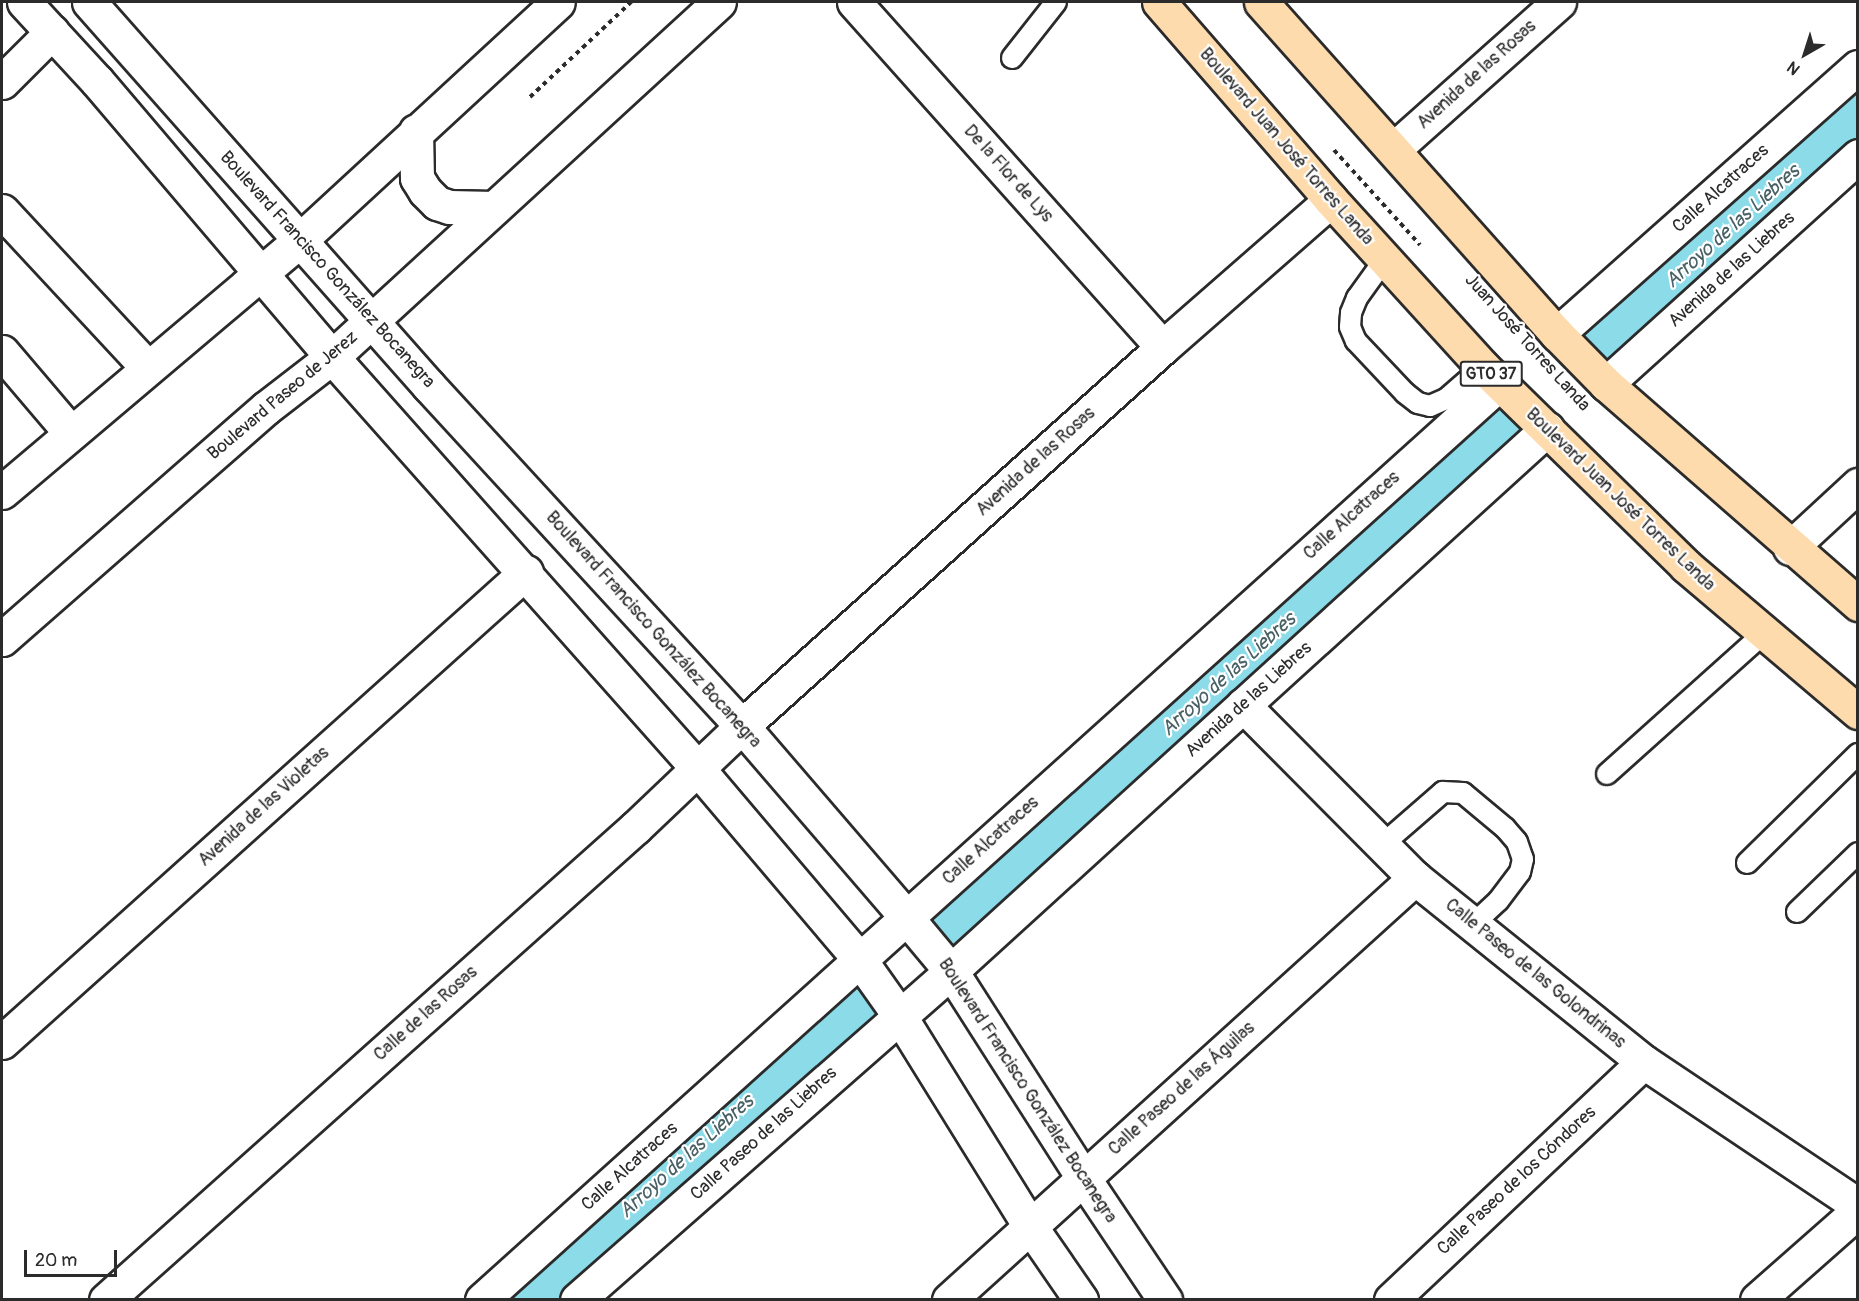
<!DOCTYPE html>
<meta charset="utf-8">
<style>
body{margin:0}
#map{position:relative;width:1859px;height:1301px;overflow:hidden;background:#fff;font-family:Pangolin,sans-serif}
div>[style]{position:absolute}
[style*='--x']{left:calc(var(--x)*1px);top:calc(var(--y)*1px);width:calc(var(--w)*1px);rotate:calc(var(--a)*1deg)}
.river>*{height:56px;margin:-28px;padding:0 28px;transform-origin:28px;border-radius:28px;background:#8cdbe9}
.path>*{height:4px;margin-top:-2px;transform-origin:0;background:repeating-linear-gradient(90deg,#2b2b2b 0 4.5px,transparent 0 9px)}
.roads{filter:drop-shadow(2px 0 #2b2b2b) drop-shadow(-2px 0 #2b2b2b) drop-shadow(0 2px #2b2b2b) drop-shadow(0 -2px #2b2b2b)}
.lane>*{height:20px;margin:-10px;padding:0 10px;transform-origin:10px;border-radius:10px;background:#fff}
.street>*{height:33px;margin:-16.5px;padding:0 16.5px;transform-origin:16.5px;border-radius:16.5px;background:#fff}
.secondary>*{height:33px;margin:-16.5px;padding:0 16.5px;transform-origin:16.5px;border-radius:16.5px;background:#fff}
.primary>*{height:33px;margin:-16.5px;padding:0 16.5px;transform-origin:16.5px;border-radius:16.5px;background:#fedbac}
span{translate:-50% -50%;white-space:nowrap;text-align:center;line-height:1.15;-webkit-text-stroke:4.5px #fff;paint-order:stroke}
.shield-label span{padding:2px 4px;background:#fff;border:2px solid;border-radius:4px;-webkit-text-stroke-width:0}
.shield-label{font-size:16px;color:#2b2b2b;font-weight:700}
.street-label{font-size:18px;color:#2b2b2b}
.water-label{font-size:20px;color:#486064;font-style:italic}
.frame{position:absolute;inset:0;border:3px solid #2b2b2b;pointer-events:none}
.north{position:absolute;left:1775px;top:24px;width:60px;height:60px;-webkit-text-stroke:4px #fff;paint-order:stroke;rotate:219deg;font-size:16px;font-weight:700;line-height:24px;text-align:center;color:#2b2b2b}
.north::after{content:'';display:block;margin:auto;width:21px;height:27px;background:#2b2b2b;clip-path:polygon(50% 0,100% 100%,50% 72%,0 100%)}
.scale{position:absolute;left:24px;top:1250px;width:93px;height:27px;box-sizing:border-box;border:3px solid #2b2b2b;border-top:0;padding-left:8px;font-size:18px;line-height:21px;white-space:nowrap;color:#2b2b2b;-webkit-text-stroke:4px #fff;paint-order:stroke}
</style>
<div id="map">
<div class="river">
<i style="--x:1607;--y:338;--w:336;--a:-41.6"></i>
<i style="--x:954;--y:918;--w:733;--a:-41.63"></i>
<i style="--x:524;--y:1300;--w:433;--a:-41.6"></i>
</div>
<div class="path">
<i style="--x:530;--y:97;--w:139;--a:-43.2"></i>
<i style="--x:1334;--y:150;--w:128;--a:47.8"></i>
</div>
<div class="roads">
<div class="lane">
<i style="--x:1012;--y:58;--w:71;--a:-51.8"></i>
<i style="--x:1385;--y:259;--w:48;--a:125.7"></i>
<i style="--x:1357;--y:298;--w:16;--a:112"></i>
<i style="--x:1351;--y:313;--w:14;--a:94"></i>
<i style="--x:1350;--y:327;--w:15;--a:67"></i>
<i style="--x:1356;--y:341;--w:71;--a:46.7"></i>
<i style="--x:1405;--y:393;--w:16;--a:38"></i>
<i style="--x:1418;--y:403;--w:12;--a:14"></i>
<i style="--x:1430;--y:406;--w:17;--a:-24"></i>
<i style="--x:1446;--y:399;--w:49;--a:-40.9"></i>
<i style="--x:1607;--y:774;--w:210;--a:-41.9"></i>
<i style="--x:1382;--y:845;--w:81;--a:-41"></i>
<i style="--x:1443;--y:792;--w:20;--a:3"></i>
<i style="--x:1463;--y:793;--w:55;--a:39.8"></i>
<i style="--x:1505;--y:828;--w:18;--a:49"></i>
<i style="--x:1517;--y:842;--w:18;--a:71"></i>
<i style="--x:1523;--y:859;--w:13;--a:103"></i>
<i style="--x:1520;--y:872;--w:36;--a:127"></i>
<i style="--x:1498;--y:901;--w:33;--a:137"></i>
<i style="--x:1747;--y:863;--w:156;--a:-44.5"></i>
<i style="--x:1797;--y:912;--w:85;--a:-44"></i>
</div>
<div class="street">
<i style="--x:854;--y:2;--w:463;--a:48.2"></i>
<i style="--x:2;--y:82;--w:71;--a:-45"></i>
<i style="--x:1394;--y:149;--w:221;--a:-41.7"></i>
<i style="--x:2;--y:211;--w:213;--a:47.1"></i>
<i style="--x:1557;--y:334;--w:402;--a:-41.6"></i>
<i style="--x:2;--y:352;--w:106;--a:49.6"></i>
<i style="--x:1606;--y:384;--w:340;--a:-42.1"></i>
<i style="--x:1790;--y:548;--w:93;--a:-42.8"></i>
<i style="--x:1243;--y:705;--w:244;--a:45.2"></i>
<i style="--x:1415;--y:878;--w:294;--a:38.8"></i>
<i style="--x:1644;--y:1062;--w:257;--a:33.8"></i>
<i style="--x:2;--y:1042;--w:704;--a:-41.89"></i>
<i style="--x:106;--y:1300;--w:710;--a:-41.75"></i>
<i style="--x:636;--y:827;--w:146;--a:-43.6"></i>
<i style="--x:742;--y:726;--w:566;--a:-41.99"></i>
<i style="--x:1163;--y:347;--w:223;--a:-41.2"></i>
<i style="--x:482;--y:1300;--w:1370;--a:-42.01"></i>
<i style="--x:577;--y:1300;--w:498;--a:-41.3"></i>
<i style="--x:951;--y:971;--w:806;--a:-42.28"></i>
<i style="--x:949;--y:1300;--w:629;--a:-42.16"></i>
<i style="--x:1391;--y:1300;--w:347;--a:-43.3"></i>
<i style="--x:1757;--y:1300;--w:135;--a:-41.4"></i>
</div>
<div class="secondary">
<i style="--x:24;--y:2;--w:108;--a:47.3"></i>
<i style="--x:97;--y:81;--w:362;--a:49.6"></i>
<i style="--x:332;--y:357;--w:551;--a:48.38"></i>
<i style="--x:698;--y:769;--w:250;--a:49.7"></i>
<i style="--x:860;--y:960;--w:67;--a:54.7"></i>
<i style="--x:899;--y:1015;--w:248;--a:58.2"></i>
<i style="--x:1030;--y:1226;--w:90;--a:55.4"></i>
<i style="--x:89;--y:2;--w:513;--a:48.48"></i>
<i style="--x:429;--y:386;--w:462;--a:47.4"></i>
<i style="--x:742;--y:726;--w:252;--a:49.3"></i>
<i style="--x:906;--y:917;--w:70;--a:50.2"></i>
<i style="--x:951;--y:971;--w:247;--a:57.4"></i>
<i style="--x:1084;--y:1179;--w:146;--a:56.2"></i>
<i style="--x:416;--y:131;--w:47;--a:88.8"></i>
<i style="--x:417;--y:178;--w:15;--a:58"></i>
<i style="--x:425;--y:191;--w:17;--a:45"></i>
<i style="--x:437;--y:203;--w:13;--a:18"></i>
<i style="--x:449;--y:207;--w:45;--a:1.3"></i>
<i style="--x:2;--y:492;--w:389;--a:-40.2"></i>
<i style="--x:299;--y:241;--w:352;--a:-42.7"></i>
<i style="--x:2;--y:639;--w:351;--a:-41.2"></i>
<i style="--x:266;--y:408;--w:83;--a:-37.7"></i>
<i style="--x:332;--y:357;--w:525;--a:-42.53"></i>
</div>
<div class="primary">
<i style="--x:1159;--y:2;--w:262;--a:49"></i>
<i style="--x:1331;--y:200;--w:226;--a:47.7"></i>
<i style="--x:1483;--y:367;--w:284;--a:44.4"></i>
<i style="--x:1686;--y:566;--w:226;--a:40.3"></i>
<i style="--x:1261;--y:2;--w:445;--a:48.3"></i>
<i style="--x:1557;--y:334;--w:70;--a:45.6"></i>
<i style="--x:1606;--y:384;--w:335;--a:41.1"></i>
</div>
</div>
<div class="shield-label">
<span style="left:1491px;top:374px">GTO 37</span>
</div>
<div class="street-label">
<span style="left:1477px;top:75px;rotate:-42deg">Avenida de las Rosas</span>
<span style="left:1286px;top:147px;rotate:49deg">Boulevard Juan José Torres Landa</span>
<span style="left:1008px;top:174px;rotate:48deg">De la Flor de Lys</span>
<span style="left:1721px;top:189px;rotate:-42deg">Calle Alcatraces</span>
<span style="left:327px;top:270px;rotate:48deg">Boulevard Francisco González Bocanegra</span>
<span style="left:1732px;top:270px;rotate:-42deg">Avenida de las Liebres</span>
<span style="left:1527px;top:343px;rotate:48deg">Juan José Torres Landa</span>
<span style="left:283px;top:396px;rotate:-40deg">Boulevard Paseo de Jerez</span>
<span style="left:1036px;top:462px;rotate:-42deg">Avenida de las Rosas</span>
<span style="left:1620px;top:500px;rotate:44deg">Boulevard Juan José Torres Landa</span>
<span style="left:1352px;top:516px;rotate:-42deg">Calle Alcatraces</span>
<span style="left:653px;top:630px;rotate:48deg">Boulevard Francisco González Bocanegra</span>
<span style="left:1249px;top:700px;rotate:-42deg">Avenida de las Liebres</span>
<span style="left:264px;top:807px;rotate:-42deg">Avenida de las Violetas</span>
<span style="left:991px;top:841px;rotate:-42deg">Calle Alcatraces</span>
<span style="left:1535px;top:974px;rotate:39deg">Calle Paseo de las Golondrinas</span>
<span style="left:426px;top:1014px;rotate:-42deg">Calle de las Rosas</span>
<span style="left:1182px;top:1089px;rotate:-42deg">Calle Paseo de las Águilas</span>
<span style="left:1027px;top:1091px;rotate:57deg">Boulevard Francisco González Bocanegra</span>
<span style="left:764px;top:1134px;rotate:-42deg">Calle Paseo de las Liebres</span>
<span style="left:630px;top:1167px;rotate:-42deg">Calle Alcatraces</span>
<span style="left:1517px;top:1181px;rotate:-43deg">Calle Paseo de los Cóndores</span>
</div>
<div class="water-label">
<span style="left:1732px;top:226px;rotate:-42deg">Arroyo de las Liebres</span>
<span style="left:1228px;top:674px;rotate:-42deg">Arroyo de las Liebres</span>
<span style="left:686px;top:1156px;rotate:-42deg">Arroyo de las Liebres</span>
</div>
<div class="frame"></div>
<div class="north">N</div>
<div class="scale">20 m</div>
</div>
